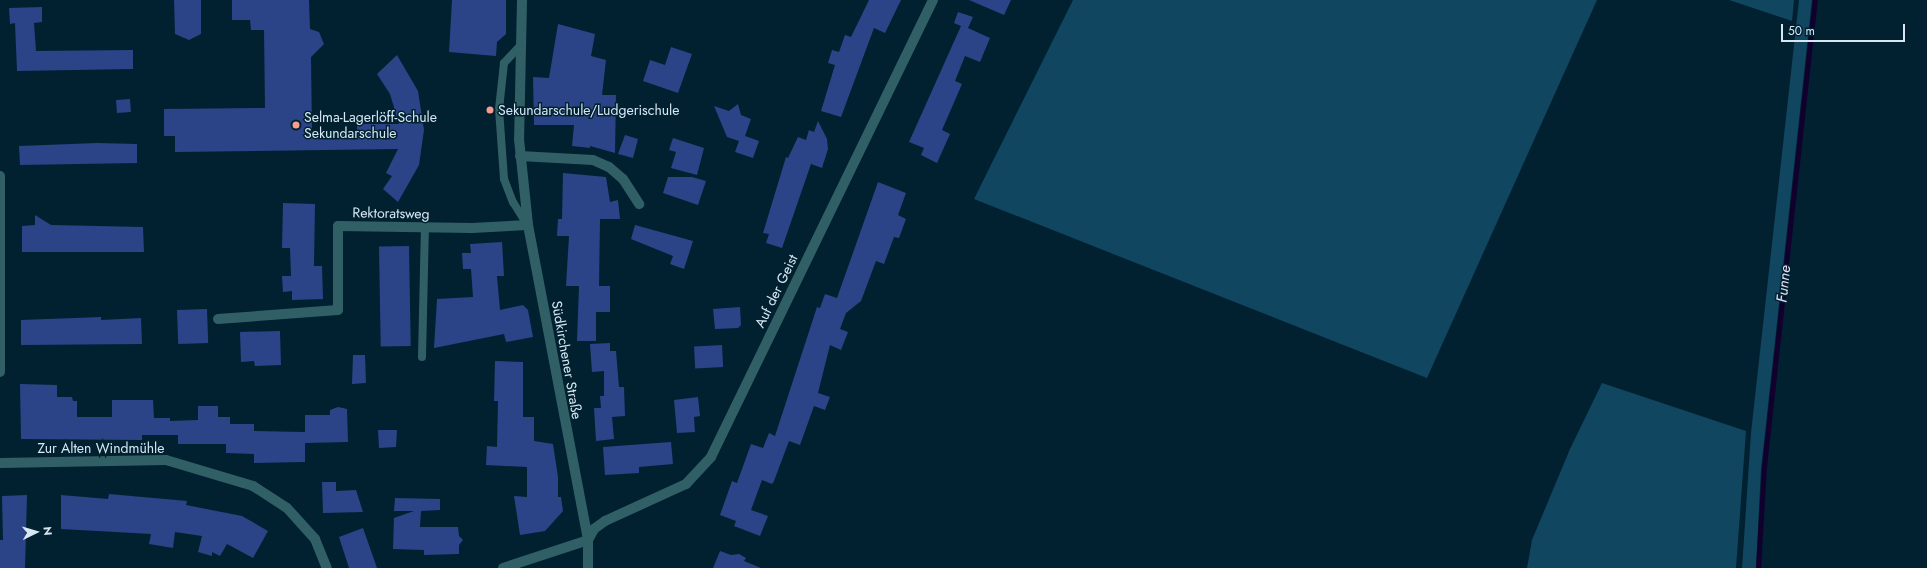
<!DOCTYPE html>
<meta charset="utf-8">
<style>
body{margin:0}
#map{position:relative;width:1927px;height:568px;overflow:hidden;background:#012131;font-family:Jost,sans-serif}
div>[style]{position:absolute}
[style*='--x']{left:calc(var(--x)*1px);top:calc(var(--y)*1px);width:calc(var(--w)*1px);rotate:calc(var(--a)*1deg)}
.green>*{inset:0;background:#104660}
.stream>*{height:5px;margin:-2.5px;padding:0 2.5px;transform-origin:2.5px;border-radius:2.5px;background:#11002d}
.building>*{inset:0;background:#2a4487;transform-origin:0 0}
.service>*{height:8px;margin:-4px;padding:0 4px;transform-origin:4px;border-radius:4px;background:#306065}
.minor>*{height:10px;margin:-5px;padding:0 5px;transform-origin:5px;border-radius:5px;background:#306065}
.tertiary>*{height:10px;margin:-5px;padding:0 5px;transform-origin:5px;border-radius:5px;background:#306065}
.dots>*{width:11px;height:11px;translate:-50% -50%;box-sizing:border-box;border:2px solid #012131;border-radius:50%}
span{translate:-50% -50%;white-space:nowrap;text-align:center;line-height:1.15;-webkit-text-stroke:3px #012131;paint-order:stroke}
.poi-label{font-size:14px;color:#d7e8f3}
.left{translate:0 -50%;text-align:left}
.street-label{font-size:14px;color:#d7e8f3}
.water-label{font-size:15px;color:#e5e0f6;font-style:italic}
.north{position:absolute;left:16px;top:512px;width:40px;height:40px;-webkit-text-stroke:3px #012131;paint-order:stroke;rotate:85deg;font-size:11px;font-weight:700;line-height:16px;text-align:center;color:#d7e8f3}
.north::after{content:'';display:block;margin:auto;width:14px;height:18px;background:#d7e8f3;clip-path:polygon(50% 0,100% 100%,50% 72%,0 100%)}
.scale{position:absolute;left:1781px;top:24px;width:124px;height:18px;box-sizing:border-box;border:2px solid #d7e8f3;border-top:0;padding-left:5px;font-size:12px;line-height:14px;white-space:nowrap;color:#d7e8f3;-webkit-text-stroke:3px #012131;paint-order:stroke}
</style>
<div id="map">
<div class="green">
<i style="clip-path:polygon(1073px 0,1597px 0,1427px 378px,974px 199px)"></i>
<i style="clip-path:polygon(1729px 0,1794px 0,1792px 21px)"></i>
<i style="clip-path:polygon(1799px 0,1812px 0,1761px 470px,1756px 568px,1742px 568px,1751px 433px)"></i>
<i style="clip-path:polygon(1602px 383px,1746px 431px,1736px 568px,1527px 568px,1532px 540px,1570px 449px)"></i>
</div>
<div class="stream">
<i style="--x:1758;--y:568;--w:101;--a:-86.6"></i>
<i style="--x:1764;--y:467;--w:470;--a:-83.8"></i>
</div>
<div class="building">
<i style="clip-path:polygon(174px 0,201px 0,201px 34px,189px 40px,175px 34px)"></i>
<i style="clip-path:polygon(232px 0,309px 0,310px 29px,319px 32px,324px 44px,311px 57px,312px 132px,357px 132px,357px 124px,399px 124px,390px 94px,377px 74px,397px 55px,418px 91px,424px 130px,419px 165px,398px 202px,383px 189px,392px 176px,386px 173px,398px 149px,175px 152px,175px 136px,164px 136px,164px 109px,265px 108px,264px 30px,251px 30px,250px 20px,232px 20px)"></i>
<i style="clip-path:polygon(452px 0,506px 0,506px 34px,497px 42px,496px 56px,449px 52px)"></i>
<i style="clip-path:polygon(869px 0,901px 0,885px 33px,874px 28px,841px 117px,821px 111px,835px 65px,828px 63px,832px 50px,839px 52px,845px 35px,851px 37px)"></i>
<i style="clip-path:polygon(969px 0,1011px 0,1004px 15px)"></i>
<i style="clip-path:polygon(42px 7px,42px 22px,34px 23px,36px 51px,133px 50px,133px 69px,17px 71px,15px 23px,10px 24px,9px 8px)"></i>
<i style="clip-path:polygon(958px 12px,973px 17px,968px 28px,990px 38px,980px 62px,965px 56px,955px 81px,962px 84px,942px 130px,950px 134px,937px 163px,921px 155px,924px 148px,909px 142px,961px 26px,954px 23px)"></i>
<i style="clip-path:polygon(558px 24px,595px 34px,591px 56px,606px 60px,602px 95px,616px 95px,615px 153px,590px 146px,590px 148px,572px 146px,574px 125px,534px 125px,533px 77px,549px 78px)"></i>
<i style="clip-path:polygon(671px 47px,692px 54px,678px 93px,643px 81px,650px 60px,665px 65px)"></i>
<i style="left:130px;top:99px;width:13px;height:14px;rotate:86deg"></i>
<i style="clip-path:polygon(738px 104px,741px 115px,751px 119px,745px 136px,759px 141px,753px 158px,735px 152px,739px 141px,727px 137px,714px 106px,729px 111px)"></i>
<i style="clip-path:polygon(818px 121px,827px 139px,828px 149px,822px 168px,811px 164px,782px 248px,766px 243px,769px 234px,763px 233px,786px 157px,788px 158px,798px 137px,806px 140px,809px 130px,814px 132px)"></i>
<i style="clip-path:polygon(625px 135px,638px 139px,633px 158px,618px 154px)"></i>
<i style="clip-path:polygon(673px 138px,704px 148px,697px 175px,671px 168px,676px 152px,669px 150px)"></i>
<i style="clip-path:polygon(97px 143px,137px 144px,137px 163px,20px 165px,19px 146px)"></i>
<i style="clip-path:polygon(563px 173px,606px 177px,610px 202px,618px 200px,620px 219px,600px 219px,599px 286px,610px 286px,610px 312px,596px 312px,596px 341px,577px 341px,579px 286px,566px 286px,569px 236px,557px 236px,558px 219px,562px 219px)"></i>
<i style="clip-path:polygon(668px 177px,692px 177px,706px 181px,698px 205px,663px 193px)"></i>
<i style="clip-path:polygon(878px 182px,906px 193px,898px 215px,906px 219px,899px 238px,894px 237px,884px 264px,876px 261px,861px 301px,846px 313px,840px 329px,848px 332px,841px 350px,830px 345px,818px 393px,830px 397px,825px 410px,814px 406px,800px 445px,789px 441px,774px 481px,772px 484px,762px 480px,751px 510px,768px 516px,760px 536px,734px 526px,736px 521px,720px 515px,732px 481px,737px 483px,751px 444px,763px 448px,769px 433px,775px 436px,817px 307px,820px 308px,825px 294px,837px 298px)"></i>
<i style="clip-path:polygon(283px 203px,315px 204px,314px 266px,322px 266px,323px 299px,292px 300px,292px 291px,283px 292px,282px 276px,291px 276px,290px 248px,282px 248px)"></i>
<i style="clip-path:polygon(35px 215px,51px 225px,143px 227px,144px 252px,22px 252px,22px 226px,35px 225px)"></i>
<i style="clip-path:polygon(635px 225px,693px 241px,684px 269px,670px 264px,673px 256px,631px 239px)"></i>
<i style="clip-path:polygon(502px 242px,504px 276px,497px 276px,500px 310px,523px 305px,528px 310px,533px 337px,506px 342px,504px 334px,434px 348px,437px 299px,473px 297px,471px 269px,463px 269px,462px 253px,471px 253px,470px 244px)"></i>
<i style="left:409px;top:246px;width:100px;height:30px;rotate:89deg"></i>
<i style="clip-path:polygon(740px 307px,741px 325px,738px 328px,715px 329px,713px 309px)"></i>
<i style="left:207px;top:309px;width:34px;height:30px;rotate:88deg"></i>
<i style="clip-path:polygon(101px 317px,101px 320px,141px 318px,142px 344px,21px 345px,21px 320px)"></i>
<i style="clip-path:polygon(280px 331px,281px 365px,255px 366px,254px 361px,241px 362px,240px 332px)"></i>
<i style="clip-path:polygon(610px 343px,610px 351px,616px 351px,619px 387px,624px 387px,625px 416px,612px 417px,614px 439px,596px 441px,594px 408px,601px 408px,600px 396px,604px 396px,604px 371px,592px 372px,590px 344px)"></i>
<i style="left:722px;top:345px;width:22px;height:28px;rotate:87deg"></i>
<i style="clip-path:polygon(353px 355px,365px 355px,366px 383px,352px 384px)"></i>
<i style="clip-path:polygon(495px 361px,523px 362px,523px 417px,534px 417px,534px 441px,553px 444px,558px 477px,558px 497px,561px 497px,563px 511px,545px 531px,520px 535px,514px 496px,527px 497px,527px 467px,486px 465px,487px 446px,497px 447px,498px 401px,494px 401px)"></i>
<i style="clip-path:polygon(20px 384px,57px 385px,57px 397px,72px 397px,73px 401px,77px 401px,77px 417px,112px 417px,112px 400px,153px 400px,154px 418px,170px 418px,170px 421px,198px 420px,198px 406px,218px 406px,218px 417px,230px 417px,230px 424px,254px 424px,254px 431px,305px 432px,305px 462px,254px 463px,254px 454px,226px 453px,226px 444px,178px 444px,178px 435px,142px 435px,142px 440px,21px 439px)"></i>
<i style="clip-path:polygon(698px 397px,700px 416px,694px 417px,695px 432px,677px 433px,674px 400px)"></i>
<i style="clip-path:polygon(338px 407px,347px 409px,348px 442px,305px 443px,305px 415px,330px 415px,330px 410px)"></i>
<i style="clip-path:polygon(378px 430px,397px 430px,396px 447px,379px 448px)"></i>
<i style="clip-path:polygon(671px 442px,673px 464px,639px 467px,639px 473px,605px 475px,603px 447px)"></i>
<i style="clip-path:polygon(322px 482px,336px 482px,336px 491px,356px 490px,363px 512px,323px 513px)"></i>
<i style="clip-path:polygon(109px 494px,187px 501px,186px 505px,242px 516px,268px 531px,253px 558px,227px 544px,220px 556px,212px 552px,212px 556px,198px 552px,202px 536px,175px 532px,173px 548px,149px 544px,151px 534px,61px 529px,61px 495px,108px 499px)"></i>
<i style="clip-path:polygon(27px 495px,25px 568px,0 568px,0 540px,3px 540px,2px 496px)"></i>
<i style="clip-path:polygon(395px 498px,440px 499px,440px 510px,421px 511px,420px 527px,458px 527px,459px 536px,463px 540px,459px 545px,459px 554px,424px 555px,424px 550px,393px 549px,394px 518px,414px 511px,394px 511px)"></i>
<i style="clip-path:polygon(363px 528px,377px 568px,349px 568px,339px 537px)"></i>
<i style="clip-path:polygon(720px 551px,731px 555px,739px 554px,746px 558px,744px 561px,761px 568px,713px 568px)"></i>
</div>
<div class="service">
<i style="--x:519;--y:47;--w:22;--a:133"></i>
<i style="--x:504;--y:63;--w:46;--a:96.2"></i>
<i style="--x:499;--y:109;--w:70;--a:85.9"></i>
<i style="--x:504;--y:179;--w:25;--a:69"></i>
<i style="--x:513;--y:202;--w:26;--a:58"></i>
<i style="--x:422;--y:357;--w:129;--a:-88.7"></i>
</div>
<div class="minor">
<i style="--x:520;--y:156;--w:73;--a:3.1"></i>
<i style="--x:593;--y:160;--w:17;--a:24"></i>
<i style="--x:609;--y:167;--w:18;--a:41"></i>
<i style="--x:623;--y:179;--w:30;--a:57"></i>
<i style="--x:0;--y:176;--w:196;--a:90"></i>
<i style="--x:218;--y:319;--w:120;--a:-4.3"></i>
<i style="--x:338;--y:310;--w:84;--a:-90"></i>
<i style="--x:338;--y:226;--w:134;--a:0.9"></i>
<i style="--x:472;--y:228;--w:56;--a:-3.1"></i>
<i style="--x:0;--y:463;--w:166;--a:-1"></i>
<i style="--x:166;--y:460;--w:91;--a:16.6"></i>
<i style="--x:253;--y:486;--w:40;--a:32.9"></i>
<i style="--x:287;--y:508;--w:42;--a:47.9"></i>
<i style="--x:315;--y:539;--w:31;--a:68"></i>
</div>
<div class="tertiary">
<i style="--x:522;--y:0;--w:139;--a:91.2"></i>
<i style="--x:519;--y:139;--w:86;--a:84"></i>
<i style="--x:528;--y:225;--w:321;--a:79.2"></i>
<i style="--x:588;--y:540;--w:28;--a:90"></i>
<i style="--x:588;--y:540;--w:13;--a:-61"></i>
<i style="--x:594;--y:529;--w:14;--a:-36"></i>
<i style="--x:605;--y:521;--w:89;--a:-24.6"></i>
<i style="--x:686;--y:484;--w:37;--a:-47"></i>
<i style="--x:711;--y:457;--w:508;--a:-64.09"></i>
<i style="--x:503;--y:568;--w:89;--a:-18.2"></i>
</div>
<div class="dots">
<i style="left:490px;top:110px;background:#f59d90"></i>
<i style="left:296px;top:125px;background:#f59d90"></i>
</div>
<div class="poi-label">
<span class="left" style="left:498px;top:110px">Sekundarschule/Ludgerischule</span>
<span class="left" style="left:304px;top:125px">Selma-Lagerlöff-Schule<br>Sekundarschule</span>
</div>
<div class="street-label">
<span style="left:391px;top:213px;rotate:1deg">Rektoratsweg</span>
<span style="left:776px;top:291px;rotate:-64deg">Auf der Geist</span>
<span style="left:567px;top:360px;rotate:80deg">Südkirchener Straße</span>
<span style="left:101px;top:448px">Zur Alten Windmühle</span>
</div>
<div class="water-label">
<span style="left:1784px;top:284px;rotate:-84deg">Funne</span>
</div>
<div class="north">N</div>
<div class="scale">50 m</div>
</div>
